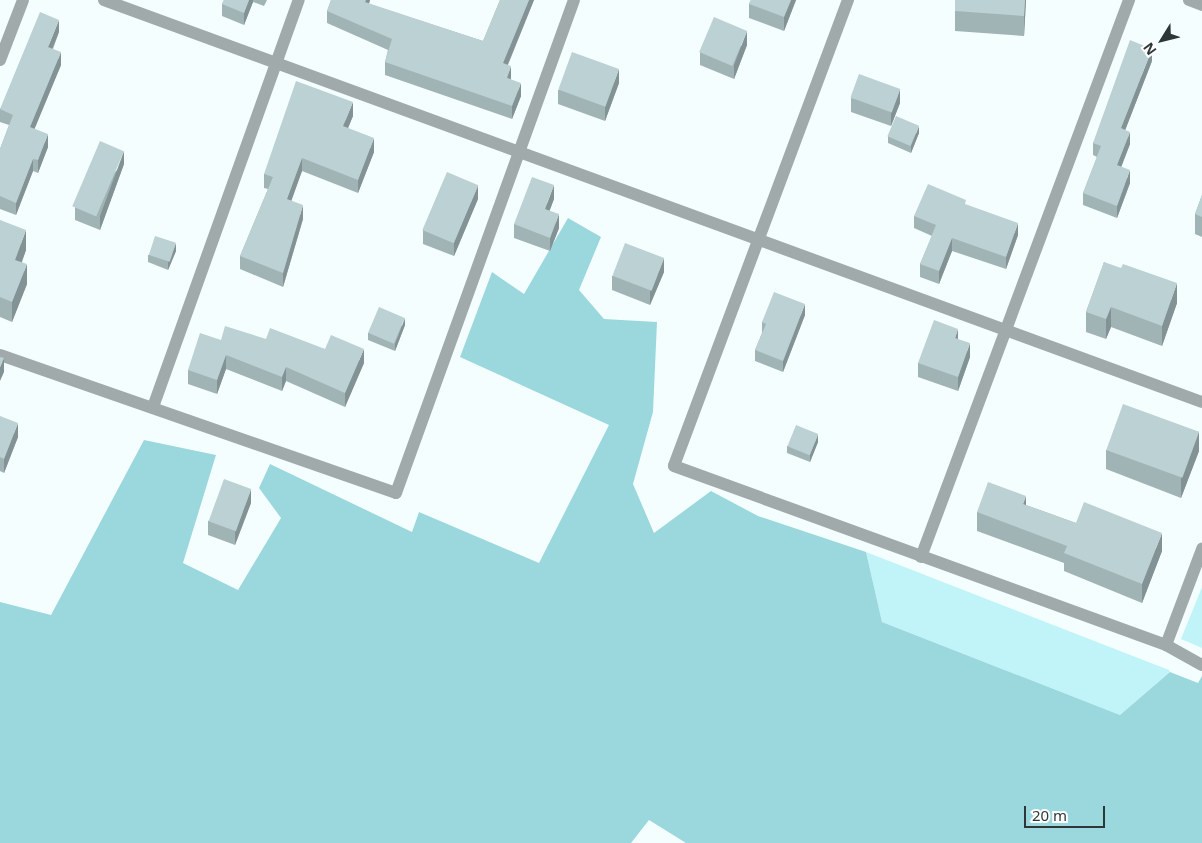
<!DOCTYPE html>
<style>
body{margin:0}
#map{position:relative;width:1202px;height:843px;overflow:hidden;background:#f5feff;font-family:"Noto Sans",sans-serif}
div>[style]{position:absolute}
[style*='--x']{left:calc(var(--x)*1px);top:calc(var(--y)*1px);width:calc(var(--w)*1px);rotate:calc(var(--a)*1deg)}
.green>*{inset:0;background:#c0f4f9}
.forest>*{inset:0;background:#9bd8de}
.street>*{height:12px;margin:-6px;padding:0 6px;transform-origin:6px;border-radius:6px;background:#a0aaab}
.wall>*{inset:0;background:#a1b4b5}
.shaded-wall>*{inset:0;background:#839294}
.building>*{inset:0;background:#bbd1d3;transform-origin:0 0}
span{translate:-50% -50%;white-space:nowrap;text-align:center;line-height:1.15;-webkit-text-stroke:4px #fff;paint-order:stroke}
.north{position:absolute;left:1137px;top:15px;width:50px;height:50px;-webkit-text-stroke:4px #fff;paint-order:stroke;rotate:234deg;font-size:14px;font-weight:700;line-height:20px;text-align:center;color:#2e3738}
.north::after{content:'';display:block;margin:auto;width:18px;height:22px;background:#2e3738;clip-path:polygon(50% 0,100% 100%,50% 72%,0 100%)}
.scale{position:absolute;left:1024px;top:806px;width:81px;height:22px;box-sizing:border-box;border:2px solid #2e3738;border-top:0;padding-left:6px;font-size:15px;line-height:18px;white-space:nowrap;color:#2e3738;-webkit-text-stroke:4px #fff;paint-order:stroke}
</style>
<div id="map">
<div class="green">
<i style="clip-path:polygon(866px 552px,1169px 670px,1170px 672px,1120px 715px,882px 622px)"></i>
<i style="clip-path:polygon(1202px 587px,1202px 648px,1181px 639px)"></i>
</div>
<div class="forest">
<i style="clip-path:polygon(568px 218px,601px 237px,579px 290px,604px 319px,657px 322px,653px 412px,633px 484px,654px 533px,711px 491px,758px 516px,866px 552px,882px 622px,1120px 715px,1170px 672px,1198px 683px,1202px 676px,1202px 843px,686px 843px,649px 820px,631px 843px,0 843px,0 602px,51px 615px,144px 440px,216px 455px,183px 563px,238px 590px,281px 518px,259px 488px,270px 464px,412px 532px,419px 512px,539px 563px,609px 425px,460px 357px,492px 272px,524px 294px)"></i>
</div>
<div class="street">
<i style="--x:104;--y:0;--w:1169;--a:20.11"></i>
<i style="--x:848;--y:0;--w:497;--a:110.5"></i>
<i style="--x:674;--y:466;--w:524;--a:19.99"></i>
<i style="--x:1166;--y:645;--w:41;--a:29.1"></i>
<i style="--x:1189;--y:0;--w:14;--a:21"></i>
<i style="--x:0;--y:60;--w:64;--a:-69"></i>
<i style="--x:0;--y:355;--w:419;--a:19.2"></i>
<i style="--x:396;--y:493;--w:524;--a:-70.15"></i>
<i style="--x:153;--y:407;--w:432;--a:-70.3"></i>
<i style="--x:921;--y:557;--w:595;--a:-69.52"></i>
<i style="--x:1166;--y:645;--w:103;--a:-69.4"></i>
</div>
<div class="wall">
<i style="clip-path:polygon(224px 0,267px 0,264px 6px,253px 2px,244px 25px,222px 16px,222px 4px)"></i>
<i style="clip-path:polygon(331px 0,370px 0,369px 4px,483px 41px,500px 0,534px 0,508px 65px,511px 80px,521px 96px,512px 119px,385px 75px,385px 62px,388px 50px,327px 23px,327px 11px)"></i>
<i style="clip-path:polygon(751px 0,796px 0,784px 31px,749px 18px,749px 4px)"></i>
<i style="clip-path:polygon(955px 0,1026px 0,1024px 36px,955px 31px)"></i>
<i style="clip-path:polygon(59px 32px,53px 49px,61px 65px,34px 129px,48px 147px,38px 173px,33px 171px,16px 215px,0 209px,0 149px,9px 125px,0 122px,0 109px)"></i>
<i style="clip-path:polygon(747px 45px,734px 79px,700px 65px,700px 52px)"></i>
<i style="clip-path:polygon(1152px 61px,1125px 130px,1130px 144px,1121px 167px,1130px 183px,1117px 218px,1083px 205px,1083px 193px,1097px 157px,1093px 155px,1093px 143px)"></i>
<i style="clip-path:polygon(619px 83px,605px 121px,558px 104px,558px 90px)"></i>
<i style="clip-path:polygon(851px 98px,900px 103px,891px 126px,851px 112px)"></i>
<i style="clip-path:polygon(353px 116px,348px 128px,374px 152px,358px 193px,302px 171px,291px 201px,303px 219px,283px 287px,240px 269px,240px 256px,268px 189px,264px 188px,264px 174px)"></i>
<i style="clip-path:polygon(919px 133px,911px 153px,888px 143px,888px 136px)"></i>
<i style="clip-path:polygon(124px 164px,100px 230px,75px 220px,75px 207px)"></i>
<i style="clip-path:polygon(1202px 195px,1202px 237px,1195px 234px,1195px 214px)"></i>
<i style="clip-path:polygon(478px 199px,454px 256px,423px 244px,423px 230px)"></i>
<i style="clip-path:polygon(554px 199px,549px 211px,559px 228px,550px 251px,514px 238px,514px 224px)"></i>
<i style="clip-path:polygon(966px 205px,1018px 235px,1006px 269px,952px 251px,939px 284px,920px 277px,920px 264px,932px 236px,914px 228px,914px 216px)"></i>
<i style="clip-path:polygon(0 220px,26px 250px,22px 262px,27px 284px,12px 322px,0 317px)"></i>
<i style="clip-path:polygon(176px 251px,168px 270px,148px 262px,148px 255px)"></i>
<i style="clip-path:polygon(1104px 262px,1177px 303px,1162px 346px,1111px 327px,1106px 339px,1086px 332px,1086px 312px)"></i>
<i style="clip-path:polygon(664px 272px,650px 305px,612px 290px,612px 276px)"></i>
<i style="clip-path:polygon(805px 315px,783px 372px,755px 361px,755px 350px,762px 333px,762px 322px)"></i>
<i style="clip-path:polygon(405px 325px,395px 351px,368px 340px,368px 333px)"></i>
<i style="clip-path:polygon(266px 339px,325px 349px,364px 363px,345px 407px,286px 381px,282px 391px,226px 369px,217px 394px,188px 384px,188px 370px,221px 340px)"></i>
<i style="clip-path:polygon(958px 339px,970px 357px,958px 391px,918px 377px,918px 363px)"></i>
<i style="clip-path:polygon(0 416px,18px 437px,4px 473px,0 471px)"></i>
<i style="clip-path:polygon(818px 442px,810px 462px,787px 453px,787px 446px)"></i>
<i style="clip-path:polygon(1106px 450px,1199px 451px,1181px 498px,1106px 469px)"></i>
<i style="clip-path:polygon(251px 503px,235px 545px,208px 535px,208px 521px)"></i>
<i style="clip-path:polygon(1026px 505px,1076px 523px,1162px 551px,1142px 603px,1064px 571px,1064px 563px,977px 531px,977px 512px)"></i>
</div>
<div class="shaded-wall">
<i style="clip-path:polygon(249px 0,253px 0,253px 2px,244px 25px,244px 13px)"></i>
<i style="clip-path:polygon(366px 0,370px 0,365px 15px,365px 2px)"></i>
<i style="clip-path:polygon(529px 0,534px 0,503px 76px,503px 63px)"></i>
<i style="clip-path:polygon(791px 0,796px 0,784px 31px,784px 17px)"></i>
<i style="clip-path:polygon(1025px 0,1026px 0,1024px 36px,1024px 16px)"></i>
<i style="clip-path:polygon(59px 20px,59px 32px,48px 59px,48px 47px)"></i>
<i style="clip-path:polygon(747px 31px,747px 45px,734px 79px,734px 65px)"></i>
<i style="clip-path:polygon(1152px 49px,1152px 61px,1121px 141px,1121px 128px)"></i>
<i style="clip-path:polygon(61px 52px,61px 65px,30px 140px,30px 127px)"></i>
<i style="clip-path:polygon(511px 66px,511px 79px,507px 78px)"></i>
<i style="clip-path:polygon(619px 69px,619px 83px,605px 121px,605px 107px)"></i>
<i style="clip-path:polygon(521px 83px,521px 96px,512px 119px,512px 106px)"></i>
<i style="clip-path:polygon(900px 89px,900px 103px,891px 126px,891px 113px)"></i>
<i style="clip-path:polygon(353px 102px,353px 116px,343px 140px,343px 126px)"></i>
<i style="clip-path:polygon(919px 126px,919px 133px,911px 153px,911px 146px)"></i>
<i style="clip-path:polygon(1130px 132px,1130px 144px,1117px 178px,1117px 165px)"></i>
<i style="clip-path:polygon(48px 134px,48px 147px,38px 173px,38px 160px)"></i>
<i style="clip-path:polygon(374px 138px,374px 152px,358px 193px,358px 180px)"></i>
<i style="clip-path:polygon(124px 151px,124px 164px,100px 230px,100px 216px)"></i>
<i style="clip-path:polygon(302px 158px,302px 171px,287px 213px,287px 199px)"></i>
<i style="clip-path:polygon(33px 159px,33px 171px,16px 215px,16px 203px)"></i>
<i style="clip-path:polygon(1130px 170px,1130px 183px,1117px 218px,1117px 206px)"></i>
<i style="clip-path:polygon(478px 185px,478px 199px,454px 256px,454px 243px)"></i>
<i style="clip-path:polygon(554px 185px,554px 199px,545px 223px,545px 209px)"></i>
<i style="clip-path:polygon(303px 205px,303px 219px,283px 287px,283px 273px)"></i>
<i style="clip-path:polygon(559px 214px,559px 228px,550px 251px,550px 238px)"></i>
<i style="clip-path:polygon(1018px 223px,1018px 235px,1006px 269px,1006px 257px)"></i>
<i style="clip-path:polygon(26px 230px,26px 250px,15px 280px,15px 260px)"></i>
<i style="clip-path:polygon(952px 238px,952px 251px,939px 284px,939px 271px)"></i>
<i style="clip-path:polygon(176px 243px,176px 251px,168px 270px,168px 263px)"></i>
<i style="clip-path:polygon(664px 258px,664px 272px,650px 305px,650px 292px)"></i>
<i style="clip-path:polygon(27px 264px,27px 284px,12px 322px,12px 302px)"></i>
<i style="clip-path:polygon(1177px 283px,1177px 303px,1162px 346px,1162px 326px)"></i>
<i style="clip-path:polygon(805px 304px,805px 315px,783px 372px,783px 361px)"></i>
<i style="clip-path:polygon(1111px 307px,1111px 327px,1106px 339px,1106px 319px)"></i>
<i style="clip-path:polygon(405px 318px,405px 325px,395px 351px,395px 344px)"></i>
<i style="clip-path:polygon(958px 329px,958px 342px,955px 338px)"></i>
<i style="clip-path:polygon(970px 343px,970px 357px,958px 391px,958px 377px)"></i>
<i style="clip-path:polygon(364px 349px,364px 363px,345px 407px,345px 393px)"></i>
<i style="clip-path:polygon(226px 355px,226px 369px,217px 394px,217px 380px)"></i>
<i style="clip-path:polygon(4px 358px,4px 372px,0 381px,0 367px)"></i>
<i style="clip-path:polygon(286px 367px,286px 381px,282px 391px,282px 377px)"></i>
<i style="clip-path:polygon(18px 423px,18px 437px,4px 473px,4px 459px)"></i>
<i style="clip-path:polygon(1199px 431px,1199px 451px,1181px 498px,1181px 478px)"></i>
<i style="clip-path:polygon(818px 434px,818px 442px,810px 462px,810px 455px)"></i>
<i style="clip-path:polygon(251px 489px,251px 503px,235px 545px,235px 532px)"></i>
<i style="clip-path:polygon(1026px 496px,1026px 514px,1023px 504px)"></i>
<i style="clip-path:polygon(1162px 533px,1162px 551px,1142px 603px,1142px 584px)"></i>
</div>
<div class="building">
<i style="clip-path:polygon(224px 0,249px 0,244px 13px,222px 4px)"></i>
<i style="clip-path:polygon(331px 0,366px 0,365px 2px,483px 41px,500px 0,529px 0,503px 63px,511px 66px,507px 78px,521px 83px,512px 106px,385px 62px,392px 39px,327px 11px)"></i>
<i style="clip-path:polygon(751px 0,791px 0,784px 17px,749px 4px)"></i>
<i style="clip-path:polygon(955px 0,1025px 0,1024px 16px,955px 11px)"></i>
<i style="clip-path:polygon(40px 12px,59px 20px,48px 47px,61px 52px,30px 127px,48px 134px,38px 160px,33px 159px,16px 203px,0 196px,0 149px,13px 115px,0 109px)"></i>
<i style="left:714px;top:17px;width:36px;height:38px;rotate:23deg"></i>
<i style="clip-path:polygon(1130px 40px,1152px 49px,1121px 128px,1130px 132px,1117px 165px,1130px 170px,1117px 206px,1083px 193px,1101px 146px,1093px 143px)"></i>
<i style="left:572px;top:52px;width:50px;height:40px;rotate:20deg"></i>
<i style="left:859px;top:74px;width:44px;height:25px;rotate:20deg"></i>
<i style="clip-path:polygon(296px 81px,353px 102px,343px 126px,374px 138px,358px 180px,302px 158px,287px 199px,303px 205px,283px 273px,240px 256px,273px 177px,264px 174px)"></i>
<i style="left:896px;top:116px;width:25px;height:22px;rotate:23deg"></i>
<i style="left:100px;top:141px;width:26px;height:71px;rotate:23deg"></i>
<i style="left:447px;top:172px;width:34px;height:63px;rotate:23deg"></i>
<i style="clip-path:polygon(532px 177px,554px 185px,545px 209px,559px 214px,550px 238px,514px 224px)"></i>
<i style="clip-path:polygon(928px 184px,966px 200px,965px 204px,1018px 223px,1006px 257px,952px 238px,939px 271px,920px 264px,936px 225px,914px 216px)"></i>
<i style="clip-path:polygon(1202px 195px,1202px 217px,1195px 214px)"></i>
<i style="clip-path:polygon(0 220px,26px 230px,15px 260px,27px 264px,12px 302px,0 297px)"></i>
<i style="left:155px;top:236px;width:22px;height:20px;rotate:18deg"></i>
<i style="left:625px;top:243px;width:42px;height:35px;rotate:21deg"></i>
<i style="clip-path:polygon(1104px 262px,1121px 268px,1123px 264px,1177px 283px,1162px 326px,1111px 307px,1106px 319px,1086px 312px)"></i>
<i style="clip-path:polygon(774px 292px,805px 304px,783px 361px,755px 350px,766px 324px,762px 322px)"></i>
<i style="left:379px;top:307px;width:28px;height:28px;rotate:23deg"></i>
<i style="clip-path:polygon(934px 320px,958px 329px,955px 338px,970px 343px,958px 377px,918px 363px)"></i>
<i style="clip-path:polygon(225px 326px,266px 339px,270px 328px,325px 349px,331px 335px,364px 349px,345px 393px,286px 367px,282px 377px,226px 355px,217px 380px,188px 370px,200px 333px,221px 340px)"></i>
<i style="clip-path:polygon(0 357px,4px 358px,0 367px)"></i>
<i style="left:1123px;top:404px;width:81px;height:49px;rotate:20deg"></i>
<i style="clip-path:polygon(0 416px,18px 423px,4px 459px,0 457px)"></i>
<i style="left:796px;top:425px;width:24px;height:23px;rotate:22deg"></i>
<i style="left:224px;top:479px;width:29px;height:45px;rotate:20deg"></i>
<i style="clip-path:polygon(988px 482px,1026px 496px,1023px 504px,1076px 523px,1084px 502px,1162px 533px,1142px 584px,1064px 553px,1067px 546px,977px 512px)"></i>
</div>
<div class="north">N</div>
<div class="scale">20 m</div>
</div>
